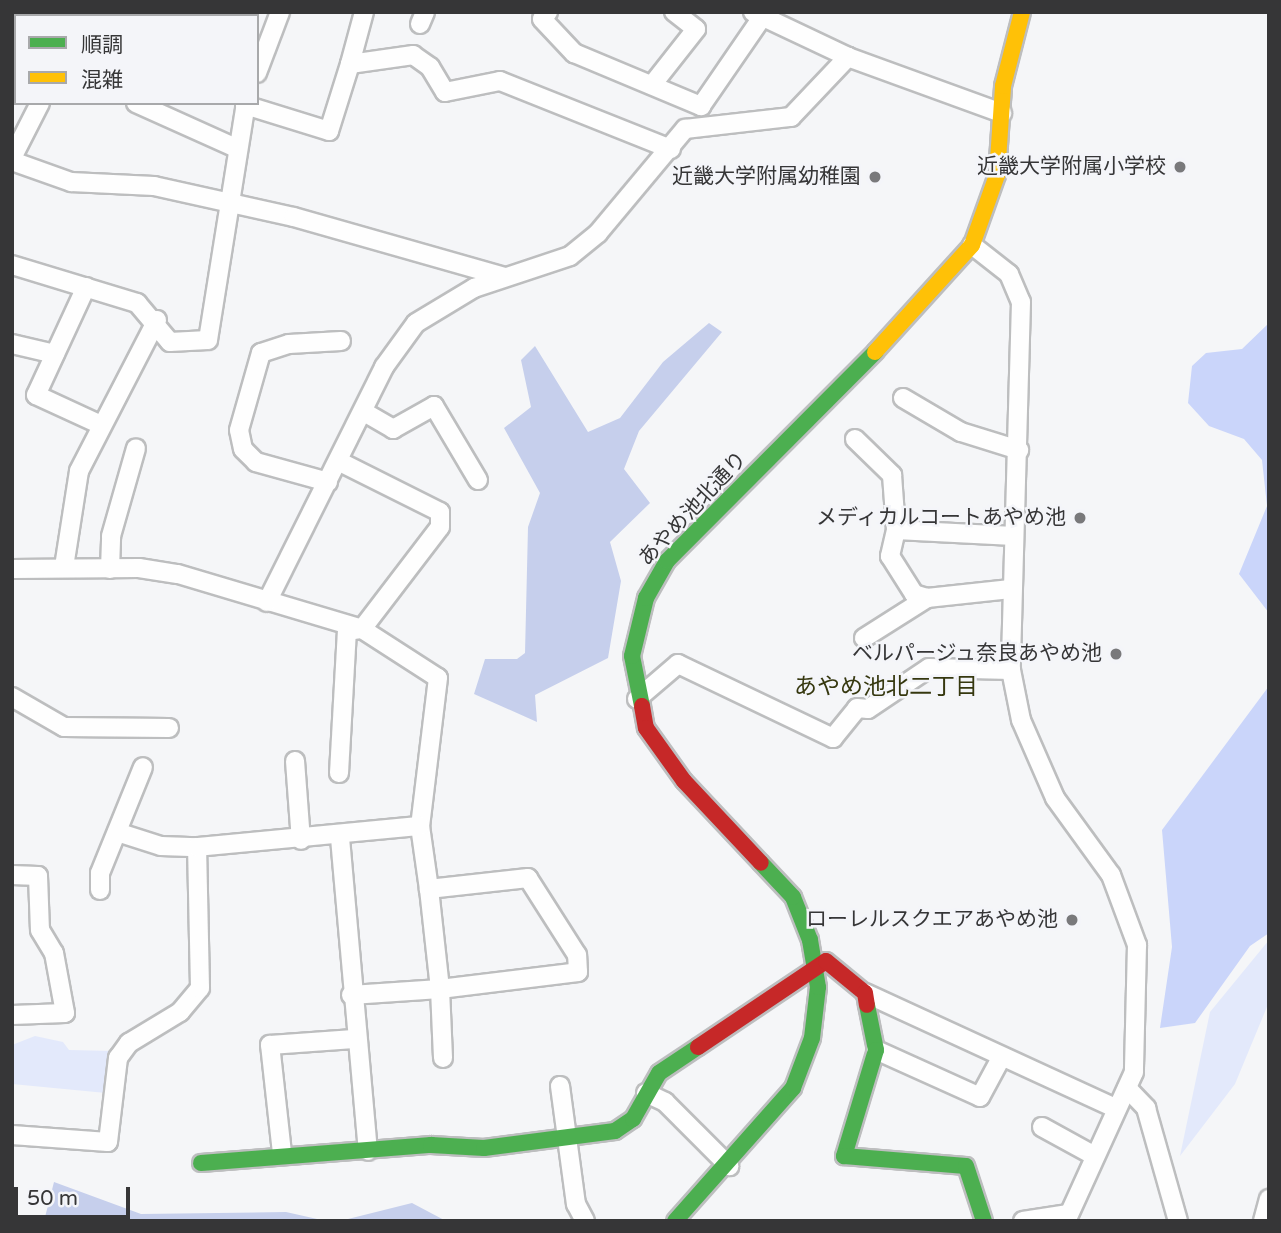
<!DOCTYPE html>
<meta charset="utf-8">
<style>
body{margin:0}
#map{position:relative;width:1281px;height:1233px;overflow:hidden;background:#f5f6f8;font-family:"Varela Round","Noto Sans JP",sans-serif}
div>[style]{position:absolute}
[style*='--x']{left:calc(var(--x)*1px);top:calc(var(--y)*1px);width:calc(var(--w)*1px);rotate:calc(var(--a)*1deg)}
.green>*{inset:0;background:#e3e9fb}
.forest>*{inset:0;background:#c6cfec}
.water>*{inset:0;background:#cad5fa}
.roads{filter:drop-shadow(2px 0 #bdbebf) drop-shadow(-2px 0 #bdbebf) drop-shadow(0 2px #bdbebf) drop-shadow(0 -2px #bdbebf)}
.street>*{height:18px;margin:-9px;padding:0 9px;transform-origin:9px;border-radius:9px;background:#fefefe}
.fast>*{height:16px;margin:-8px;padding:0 8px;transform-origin:8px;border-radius:8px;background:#4caf50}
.slow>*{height:16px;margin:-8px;padding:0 8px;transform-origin:8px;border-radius:8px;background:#ffc107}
.jam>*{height:16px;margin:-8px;padding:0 8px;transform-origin:8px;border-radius:8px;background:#c62828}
.dots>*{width:19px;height:19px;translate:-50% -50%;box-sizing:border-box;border:4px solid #f4f5f9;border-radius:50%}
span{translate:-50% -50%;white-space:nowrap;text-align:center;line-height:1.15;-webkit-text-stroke:5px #f4f5f9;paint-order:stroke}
.poi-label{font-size:21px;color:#363637}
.right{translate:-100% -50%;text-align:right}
.street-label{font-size:21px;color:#363637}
.neighbourhood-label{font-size:23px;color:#36380f}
.frame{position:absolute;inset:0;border:14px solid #363637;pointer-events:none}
.legend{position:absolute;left:14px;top:14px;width:245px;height:91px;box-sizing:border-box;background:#f4f5f9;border:2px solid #a8a9ab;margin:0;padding:9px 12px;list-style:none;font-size:21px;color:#363637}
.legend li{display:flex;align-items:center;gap:14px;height:35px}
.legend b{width:35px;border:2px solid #a8a9ab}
.scale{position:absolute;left:14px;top:1187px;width:116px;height:32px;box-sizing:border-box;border:4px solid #363637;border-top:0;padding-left:9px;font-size:21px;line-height:24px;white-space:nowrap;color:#363637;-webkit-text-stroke:5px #f4f5f9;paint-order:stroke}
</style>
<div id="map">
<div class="green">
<i style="clip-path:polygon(1269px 940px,1269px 1002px,1235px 1084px,1180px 1156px,1210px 1012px)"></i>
<i style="clip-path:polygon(35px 1036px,63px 1042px,69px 1050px,113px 1051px,106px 1093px,12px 1084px,12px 1045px)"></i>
</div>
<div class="forest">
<i style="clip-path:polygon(709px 323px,722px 332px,639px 431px,624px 469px,650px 503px,610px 542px,621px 581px,608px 658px,535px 695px,537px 722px,474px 694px,485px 659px,517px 659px,525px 653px,528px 527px,540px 493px,504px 428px,531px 407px,521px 360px,535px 346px,588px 432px,620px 418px,663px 362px)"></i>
<i style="clip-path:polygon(54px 1182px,141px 1214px,286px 1212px,326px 1221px,44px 1221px)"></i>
<i style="clip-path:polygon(412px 1203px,446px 1221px,340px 1221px)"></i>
</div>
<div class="water">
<i style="clip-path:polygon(1269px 323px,1269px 613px,1239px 574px,1267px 506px,1262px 460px,1244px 439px,1209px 426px,1188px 403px,1192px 366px,1206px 353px,1242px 349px)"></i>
<i style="clip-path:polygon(1269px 686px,1269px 933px,1250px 946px,1195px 1023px,1160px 1028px,1172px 947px,1162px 830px)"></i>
</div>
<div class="roads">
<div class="street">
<i style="--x:364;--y:12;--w:54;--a:105.1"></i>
<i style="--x:350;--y:64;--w:64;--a:-8.1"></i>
<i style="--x:413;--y:55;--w:21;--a:35"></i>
<i style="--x:430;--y:67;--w:29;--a:59"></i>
<i style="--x:445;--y:92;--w:56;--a:-11.3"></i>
<i style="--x:500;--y:81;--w:184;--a:21.7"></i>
<i style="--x:548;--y:12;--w:9;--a:131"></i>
<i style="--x:542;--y:19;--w:47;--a:46.7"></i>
<i style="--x:574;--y:53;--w:138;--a:22.7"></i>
<i style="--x:701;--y:106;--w:104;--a:-55.5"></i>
<i style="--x:753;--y:12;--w:105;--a:25.3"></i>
<i style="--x:848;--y:57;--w:164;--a:20"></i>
<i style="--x:78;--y:16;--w:4;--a:-76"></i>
<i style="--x:180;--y:16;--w:4;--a:-76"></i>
<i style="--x:420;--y:24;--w:13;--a:-67"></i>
<i style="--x:12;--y:42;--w:4;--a:27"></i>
<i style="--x:257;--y:73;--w:65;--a:-69.3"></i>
<i style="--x:652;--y:85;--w:71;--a:-51.8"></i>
<i style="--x:696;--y:29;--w:28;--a:-142"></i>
<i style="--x:136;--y:103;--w:110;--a:24.2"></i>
<i style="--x:245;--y:105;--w:88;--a:17.2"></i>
<i style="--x:329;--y:131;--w:70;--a:-72.6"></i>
<i style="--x:12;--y:158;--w:62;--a:-63"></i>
<i style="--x:12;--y:161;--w:63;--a:19.6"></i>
<i style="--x:71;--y:182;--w:83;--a:2.8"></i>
<i style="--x:154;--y:186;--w:143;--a:12.5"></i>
<i style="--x:294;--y:217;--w:218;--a:15.9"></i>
<i style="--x:972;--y:245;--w:47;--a:38.1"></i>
<i style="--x:1009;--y:274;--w:30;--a:67"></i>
<i style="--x:1021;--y:302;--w:368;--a:91.6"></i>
<i style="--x:1011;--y:670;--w:51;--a:78.7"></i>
<i style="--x:1021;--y:720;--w:85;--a:66.4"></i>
<i style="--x:1055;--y:798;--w:95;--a:54"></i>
<i style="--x:1111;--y:875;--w:75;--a:69.6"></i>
<i style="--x:1137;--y:945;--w:127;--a:91.4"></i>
<i style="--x:1134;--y:1072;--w:164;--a:114.5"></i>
<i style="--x:12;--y:265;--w:131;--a:16.9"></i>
<i style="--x:137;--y:303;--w:51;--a:49.8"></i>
<i style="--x:170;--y:342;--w:38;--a:-3"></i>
<i style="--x:208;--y:340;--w:240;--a:-80.9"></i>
<i style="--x:86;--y:287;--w:119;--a:114.8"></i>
<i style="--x:36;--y:395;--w:69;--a:24.7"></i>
<i style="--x:12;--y:344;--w:44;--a:13.1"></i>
<i style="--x:903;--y:398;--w:67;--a:30.4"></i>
<i style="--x:961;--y:432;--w:61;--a:17.2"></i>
<i style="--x:364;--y:412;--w:34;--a:30"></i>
<i style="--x:393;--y:429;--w:47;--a:-29.3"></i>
<i style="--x:434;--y:406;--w:86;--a:59.3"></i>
<i style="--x:855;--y:439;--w:52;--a:44.2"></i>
<i style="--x:892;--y:475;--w:55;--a:85.8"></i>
<i style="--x:896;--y:530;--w:27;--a:103"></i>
<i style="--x:890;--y:556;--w:45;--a:57.7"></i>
<i style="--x:914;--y:594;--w:14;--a:17"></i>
<i style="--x:328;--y:482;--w:75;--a:-164.5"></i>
<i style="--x:256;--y:462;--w:18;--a:-135"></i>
<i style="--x:243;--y:449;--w:19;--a:-102"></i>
<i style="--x:239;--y:430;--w:80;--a:-74.1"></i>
<i style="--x:261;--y:353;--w:29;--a:-18"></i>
<i style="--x:289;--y:344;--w:52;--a:-3.3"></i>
<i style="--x:896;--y:530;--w:118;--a:2.9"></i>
<i style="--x:64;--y:567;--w:97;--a:-81.1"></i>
<i style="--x:79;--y:471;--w:170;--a:-62.7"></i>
<i style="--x:12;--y:569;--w:127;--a:-0.5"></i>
<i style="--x:139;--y:568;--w:39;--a:9"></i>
<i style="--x:178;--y:574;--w:192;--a:16.6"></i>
<i style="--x:362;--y:629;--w:90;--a:32.8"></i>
<i style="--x:438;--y:678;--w:149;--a:96.9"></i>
<i style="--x:420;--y:826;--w:64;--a:81.9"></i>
<i style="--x:110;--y:569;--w:33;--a:-88"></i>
<i style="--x:111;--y:536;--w:91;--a:-74.1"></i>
<i style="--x:267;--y:602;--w:263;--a:-63.5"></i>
<i style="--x:384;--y:367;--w:54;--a:-54"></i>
<i style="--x:416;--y:323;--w:68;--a:-31.1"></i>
<i style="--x:474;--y:288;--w:101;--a:-18.4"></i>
<i style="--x:570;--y:256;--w:36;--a:-39"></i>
<i style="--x:598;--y:233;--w:136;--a:-50.1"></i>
<i style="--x:685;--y:129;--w:107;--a:-6.5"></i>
<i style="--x:791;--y:117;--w:83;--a:-46.5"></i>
<i style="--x:864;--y:638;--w:75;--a:-32.4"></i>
<i style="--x:927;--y:598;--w:84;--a:-6.1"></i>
<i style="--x:12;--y:697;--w:60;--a:30"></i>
<i style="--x:64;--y:727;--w:105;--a:0.5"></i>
<i style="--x:637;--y:699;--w:54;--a:-40.5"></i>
<i style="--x:678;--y:664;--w:172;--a:25.5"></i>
<i style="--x:833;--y:738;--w:38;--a:-51"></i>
<i style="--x:857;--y:708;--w:11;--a:5"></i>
<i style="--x:868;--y:709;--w:73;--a:-33.9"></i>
<i style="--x:929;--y:668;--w:82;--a:1.4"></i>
<i style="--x:295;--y:761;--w:79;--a:85.7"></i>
<i style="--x:339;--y:773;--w:142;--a:-86.8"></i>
<i style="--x:347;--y:631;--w:15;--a:-8"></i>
<i style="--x:362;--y:629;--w:128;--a:-52.6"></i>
<i style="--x:440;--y:527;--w:15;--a:-90"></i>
<i style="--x:440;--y:512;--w:112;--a:-153.4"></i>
<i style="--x:117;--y:832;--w:46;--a:17.7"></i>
<i style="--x:161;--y:846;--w:36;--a:2"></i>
<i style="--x:340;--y:838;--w:314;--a:84.9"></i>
<i style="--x:12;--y:875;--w:26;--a:2"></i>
<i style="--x:38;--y:876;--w:54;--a:87.9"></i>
<i style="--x:40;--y:930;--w:27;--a:59"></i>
<i style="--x:54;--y:953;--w:61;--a:79.6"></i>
<i style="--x:65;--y:1013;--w:53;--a:177.8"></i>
<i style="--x:100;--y:890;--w:17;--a:-90"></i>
<i style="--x:100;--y:873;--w:114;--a:-67.9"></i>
<i style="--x:865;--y:993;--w:277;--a:24.7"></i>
<i style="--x:351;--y:995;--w:89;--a:-3.9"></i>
<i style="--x:440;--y:989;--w:139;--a:-7"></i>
<i style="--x:578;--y:972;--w:17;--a:-93"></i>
<i style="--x:577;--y:955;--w:91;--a:-122.5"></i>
<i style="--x:528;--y:878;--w:100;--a:173.7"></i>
<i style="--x:429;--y:889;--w:101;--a:83.7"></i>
<i style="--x:440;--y:989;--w:69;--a:87.5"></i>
<i style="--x:876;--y:1050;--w:114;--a:24.3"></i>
<i style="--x:980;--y:1097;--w:44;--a:-61.7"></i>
<i style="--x:560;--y:1086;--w:119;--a:82.3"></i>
<i style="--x:576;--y:1204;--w:19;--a:62"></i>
<i style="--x:1127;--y:1088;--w:28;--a:46"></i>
<i style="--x:1146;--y:1108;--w:117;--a:74.2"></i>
<i style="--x:646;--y:1093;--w:21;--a:25"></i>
<i style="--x:665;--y:1102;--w:91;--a:45"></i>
<i style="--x:1042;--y:1127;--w:60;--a:28.7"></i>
<i style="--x:12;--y:1135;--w:96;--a:4.2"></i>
<i style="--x:108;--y:1142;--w:85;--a:-83.2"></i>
<i style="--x:118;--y:1058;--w:19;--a:-54"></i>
<i style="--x:129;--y:1043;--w:60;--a:-31.3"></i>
<i style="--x:180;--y:1012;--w:31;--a:-50"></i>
<i style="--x:200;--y:988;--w:141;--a:-91.2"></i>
<i style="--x:197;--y:847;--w:224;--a:-5.4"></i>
<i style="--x:282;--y:1153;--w:109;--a:-96.3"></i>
<i style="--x:270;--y:1045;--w:84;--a:-4.1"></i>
<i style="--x:1023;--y:1221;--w:46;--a:-8.8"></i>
<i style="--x:1263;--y:1221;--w:23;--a:-75"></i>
</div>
<div class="fast">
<i style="--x:642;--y:706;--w:51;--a:-101.3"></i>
<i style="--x:632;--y:656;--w:60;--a:-76.4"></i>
<i style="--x:646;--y:598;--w:43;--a:-60.4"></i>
<i style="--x:667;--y:561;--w:295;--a:-45.1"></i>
<i style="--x:867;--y:1005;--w:46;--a:78.7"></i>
<i style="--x:876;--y:1050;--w:111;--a:106.8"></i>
<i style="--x:844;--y:1156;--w:122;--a:4.7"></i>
<i style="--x:966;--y:1166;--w:58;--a:71.9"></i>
<i style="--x:201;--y:1163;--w:231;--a:-4.5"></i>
<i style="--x:431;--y:1145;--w:53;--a:3.2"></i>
<i style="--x:484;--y:1148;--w:132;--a:-7.4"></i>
<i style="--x:615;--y:1131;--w:22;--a:-34"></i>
<i style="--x:633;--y:1119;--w:53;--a:-60.5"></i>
<i style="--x:659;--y:1073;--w:47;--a:-33.7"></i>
<i style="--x:675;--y:1221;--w:178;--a:-48.4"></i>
<i style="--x:793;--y:1088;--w:53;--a:-69.2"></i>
<i style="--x:812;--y:1038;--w:51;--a:-83.3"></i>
<i style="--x:818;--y:987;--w:48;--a:-99.7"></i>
<i style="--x:810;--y:940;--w:46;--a:-111.6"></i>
<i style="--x:793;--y:897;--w:47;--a:-133.3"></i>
</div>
<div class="slow">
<i style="--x:875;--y:352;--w:144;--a:-47.8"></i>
<i style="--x:972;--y:245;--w:74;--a:-70.3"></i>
<i style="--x:997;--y:175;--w:89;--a:-86.1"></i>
<i style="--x:1003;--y:86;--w:76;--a:-75.6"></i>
</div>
<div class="jam">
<i style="--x:642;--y:706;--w:22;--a:80"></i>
<i style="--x:646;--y:728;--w:65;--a:54.4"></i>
<i style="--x:684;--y:781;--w:112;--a:46.8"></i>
<i style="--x:698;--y:1047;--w:154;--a:-33.9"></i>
<i style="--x:826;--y:961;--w:50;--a:39.4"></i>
<i style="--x:865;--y:993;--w:12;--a:81"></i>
</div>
</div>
<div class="dots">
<i style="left:1180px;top:167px;background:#79797b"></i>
<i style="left:875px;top:177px;background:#79797b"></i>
<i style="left:1080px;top:518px;background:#79797b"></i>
<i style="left:1116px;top:654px;background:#79797b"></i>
<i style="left:1072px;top:920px;background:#79797b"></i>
</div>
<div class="poi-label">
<span class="right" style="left:1166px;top:167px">近畿大学附属小学校</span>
<span class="right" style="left:861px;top:177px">近畿大学附属幼稚園</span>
<span class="right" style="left:1066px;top:518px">メディカルコートあやめ池</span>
<span class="right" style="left:1102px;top:654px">ベルパージュ奈良あやめ池</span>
<span class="right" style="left:1058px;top:920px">ローレルスクエアあやめ池</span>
</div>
<div class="street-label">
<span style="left:693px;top:509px;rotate:-47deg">あやめ池北通り</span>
</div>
<div class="neighbourhood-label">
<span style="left:886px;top:687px">あやめ池北二丁目</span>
</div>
<div class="frame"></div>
<ul class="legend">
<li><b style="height:9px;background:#4caf50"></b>順調</li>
<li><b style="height:9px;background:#ffc107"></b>混雑</li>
</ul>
<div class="scale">50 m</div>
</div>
